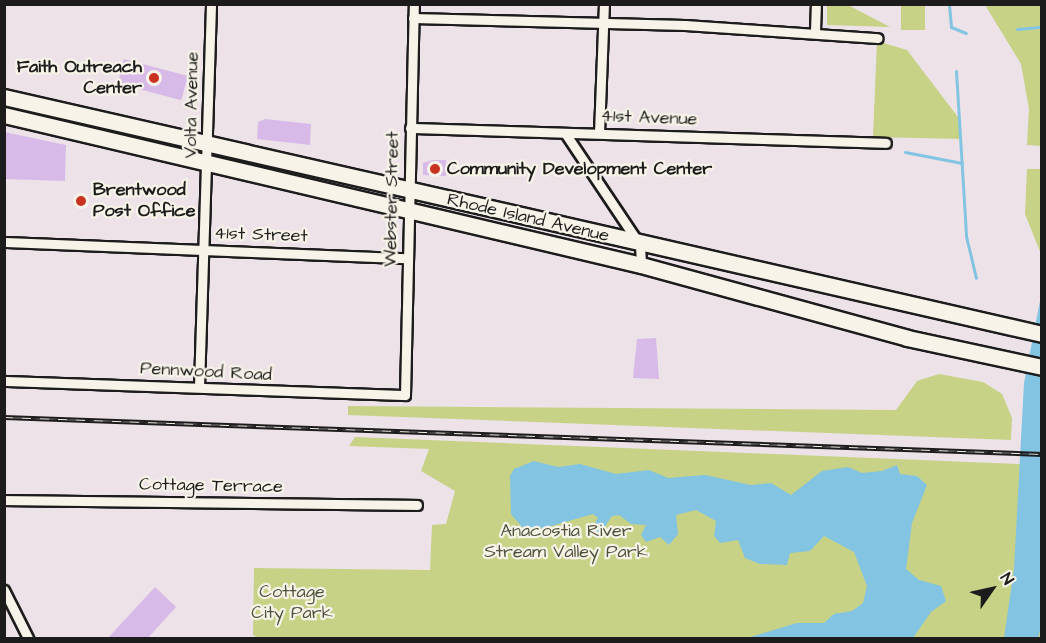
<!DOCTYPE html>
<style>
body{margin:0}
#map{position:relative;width:1046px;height:643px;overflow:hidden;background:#ede2e8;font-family:"Architects Daughter",sans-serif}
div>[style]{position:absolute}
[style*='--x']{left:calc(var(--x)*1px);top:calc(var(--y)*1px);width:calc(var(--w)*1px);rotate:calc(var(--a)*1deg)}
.green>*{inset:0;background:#c7d286;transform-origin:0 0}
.water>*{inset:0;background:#82c4e2}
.stream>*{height:3px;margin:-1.5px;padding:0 1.5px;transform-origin:1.5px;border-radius:1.5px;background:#82c4e2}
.building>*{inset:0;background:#d7bae8;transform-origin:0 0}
.roads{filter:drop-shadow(2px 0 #1c1c1c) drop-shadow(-2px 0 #1c1c1c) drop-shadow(0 2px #1c1c1c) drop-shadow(0 -2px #1c1c1c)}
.minor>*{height:9px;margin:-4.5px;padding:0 4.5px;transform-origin:4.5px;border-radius:4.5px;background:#f7f3e8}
.primary>*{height:15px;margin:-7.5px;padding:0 7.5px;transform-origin:7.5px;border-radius:7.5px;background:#f7f3e8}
.rail>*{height:5px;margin-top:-2.5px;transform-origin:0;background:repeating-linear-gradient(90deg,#f7f3e8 0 9px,#1c1c1c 0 18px);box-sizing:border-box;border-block:2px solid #1c1c1c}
.dots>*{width:16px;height:16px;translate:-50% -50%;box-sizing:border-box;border:3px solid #f7f3e8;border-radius:50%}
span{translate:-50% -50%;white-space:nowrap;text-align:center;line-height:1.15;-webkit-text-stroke:4.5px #f7f3e8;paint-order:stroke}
.poi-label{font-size:18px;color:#1c1c1c;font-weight:700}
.right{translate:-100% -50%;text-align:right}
.left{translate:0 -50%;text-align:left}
.street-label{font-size:18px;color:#1c1c1c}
.park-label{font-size:18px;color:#4f533c}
.frame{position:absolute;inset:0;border:6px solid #1c1c1c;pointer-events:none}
.north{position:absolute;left:962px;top:559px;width:60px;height:60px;-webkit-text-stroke:4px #f7f3e8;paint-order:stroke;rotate:56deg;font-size:16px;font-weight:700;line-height:24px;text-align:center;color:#1c1c1c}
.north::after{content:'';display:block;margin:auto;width:21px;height:27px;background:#1c1c1c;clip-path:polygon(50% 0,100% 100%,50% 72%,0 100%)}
</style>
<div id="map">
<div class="green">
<i style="clip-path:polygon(848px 4px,848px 5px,890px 27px,827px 25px,827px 5px)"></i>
<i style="left:901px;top:5px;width:24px;height:25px"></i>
<i style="clip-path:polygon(985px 5px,1041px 5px,1041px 146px,1027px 145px,1029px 109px,1021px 64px)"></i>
<i style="clip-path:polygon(877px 41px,907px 50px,961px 121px,960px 139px,873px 137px)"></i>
<i style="clip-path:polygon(1027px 169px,1041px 169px,1041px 254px,1025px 214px)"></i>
<i style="clip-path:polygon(939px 374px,983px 382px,1002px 394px,1012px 418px,1011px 440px,348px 415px,348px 406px,896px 410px,917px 381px)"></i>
<i style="clip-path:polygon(355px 437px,1041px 465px,1041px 638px,258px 638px,253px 635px,254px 568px,430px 570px,432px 525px,446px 524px,455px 491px,421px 471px,429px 449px,349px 446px)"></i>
</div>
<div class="water">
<i style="clip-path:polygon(1041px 296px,1041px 627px,1038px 638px,1004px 638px,1014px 569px,1024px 383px)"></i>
<i style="clip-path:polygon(534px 461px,558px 467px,580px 464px,616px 474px,649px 470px,668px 478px,705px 475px,751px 485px,771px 483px,791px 495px,822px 471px,848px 467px,862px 473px,882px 471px,897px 465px,900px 474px,917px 476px,927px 485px,912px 523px,906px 569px,919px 580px,941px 586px,946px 601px,931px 612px,913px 638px,747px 638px,797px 623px,824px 623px,834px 614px,852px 611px,863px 603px,867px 586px,854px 552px,824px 536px,810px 551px,790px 553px,787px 565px,760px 564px,745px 558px,738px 540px,720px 543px,714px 536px,716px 521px,696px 510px,676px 515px,678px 534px,669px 545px,660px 537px,646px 542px,641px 535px,646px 525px,631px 524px,619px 515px,612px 516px,600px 534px,592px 528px,598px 518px,593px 514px,527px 533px,511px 514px,510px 476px,514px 469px)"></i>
</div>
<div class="stream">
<i style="--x:949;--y:4;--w:23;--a:85"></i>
<i style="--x:951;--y:27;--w:16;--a:22"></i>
<i style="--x:1017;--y:29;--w:25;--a:-5"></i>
<i style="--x:956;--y:71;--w:165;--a:86.5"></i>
<i style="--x:966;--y:236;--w:43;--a:76.6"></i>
<i style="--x:905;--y:152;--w:58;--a:10.9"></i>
</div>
<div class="building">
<i style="left:124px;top:59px;width:66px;height:25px;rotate:15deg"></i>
<i style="clip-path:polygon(265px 119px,311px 124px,310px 145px,257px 139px,258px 122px)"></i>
<i style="clip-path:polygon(4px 132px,66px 145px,65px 181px,4px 179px)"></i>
<i style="clip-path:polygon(433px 160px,446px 160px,446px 176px,423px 175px,423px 163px)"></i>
<i style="clip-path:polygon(656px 338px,659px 379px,633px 378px,637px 339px)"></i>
<i style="clip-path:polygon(155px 587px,176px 607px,147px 639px,107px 639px)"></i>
</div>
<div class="roads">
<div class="minor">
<i style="--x:413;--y:18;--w:272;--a:1.5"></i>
<i style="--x:685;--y:25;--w:193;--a:3.9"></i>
<i style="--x:815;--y:31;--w:27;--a:-88"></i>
<i style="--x:410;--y:128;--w:476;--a:1.8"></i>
<i style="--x:565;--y:133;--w:135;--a:56.2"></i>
<i style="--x:640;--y:245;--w:20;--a:87"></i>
<i style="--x:599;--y:133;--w:129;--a:-87.8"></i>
<i style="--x:4;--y:242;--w:404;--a:2.3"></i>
<i style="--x:4;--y:381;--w:401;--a:2"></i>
<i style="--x:405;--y:395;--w:391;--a:-88.7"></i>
<i style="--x:199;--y:387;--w:383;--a:-88.2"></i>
<i style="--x:4;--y:500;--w:413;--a:0.7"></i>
<i style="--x:4;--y:590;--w:54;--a:63.4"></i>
</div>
<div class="primary">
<i style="--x:4;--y:97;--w:1065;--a:12.86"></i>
<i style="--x:4;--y:115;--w:654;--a:13.25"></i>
<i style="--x:641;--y:265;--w:276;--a:15.3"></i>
<i style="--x:907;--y:338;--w:138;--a:12.1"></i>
</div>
</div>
<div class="rail">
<i style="--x:4;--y:417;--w:1039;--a:2.04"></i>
</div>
<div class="dots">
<i style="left:154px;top:78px;background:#c8321e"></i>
<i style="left:435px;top:169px;background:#c8321e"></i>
<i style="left:81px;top:201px;background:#c8321e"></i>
</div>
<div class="poi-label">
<span class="right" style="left:142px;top:78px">Faith Outreach<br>Center</span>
<span class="left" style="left:447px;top:169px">Community Development Center</span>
<span class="left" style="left:93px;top:201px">Brentwood<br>Post Office</span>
</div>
<div class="street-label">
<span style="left:192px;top:105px;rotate:-89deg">Volta Avenue</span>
<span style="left:649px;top:118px;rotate:2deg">41st Avenue</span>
<span style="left:392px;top:199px;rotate:-89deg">Webster Street</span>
<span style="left:528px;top:218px;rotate:13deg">Rhode Island Avenue</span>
<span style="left:261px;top:235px;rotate:2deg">41st Street</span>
<span style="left:206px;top:372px;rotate:3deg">Pennwood Road</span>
<span style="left:211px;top:486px;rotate:1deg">Cottage Terrace</span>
</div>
<div class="park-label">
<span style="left:566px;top:542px">Anacostia River<br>Stream Valley Park</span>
<span style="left:292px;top:603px">Cottage<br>City Park</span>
</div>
<div class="frame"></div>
<div class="north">N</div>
</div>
